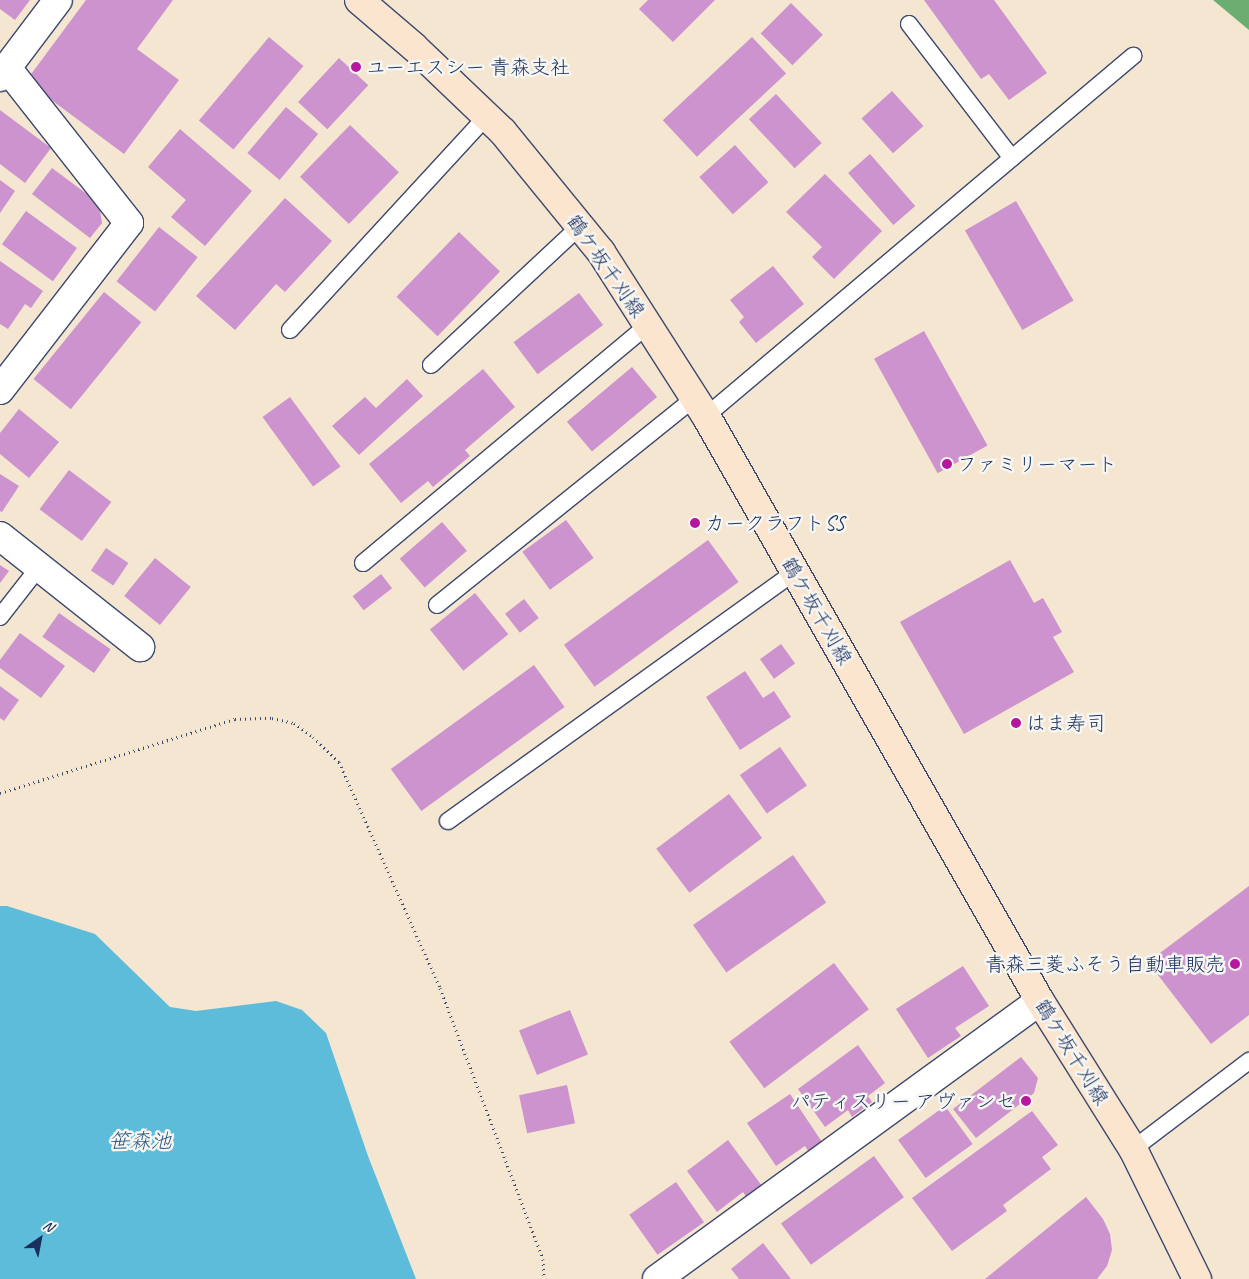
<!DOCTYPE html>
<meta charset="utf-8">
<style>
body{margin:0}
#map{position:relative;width:1249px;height:1279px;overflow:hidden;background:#f4e6d1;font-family:Caveat,"Klee One",sans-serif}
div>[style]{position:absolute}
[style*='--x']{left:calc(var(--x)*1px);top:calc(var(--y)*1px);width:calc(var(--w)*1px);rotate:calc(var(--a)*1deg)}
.forest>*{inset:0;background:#6cae72}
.water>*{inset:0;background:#5cbcda}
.building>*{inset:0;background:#cc93ce;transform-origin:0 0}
.path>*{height:3px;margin-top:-1.5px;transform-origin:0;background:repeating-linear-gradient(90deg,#3c4a6f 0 1px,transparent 0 5px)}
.roads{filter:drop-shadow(1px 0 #3c4a6f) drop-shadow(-1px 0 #3c4a6f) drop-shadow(0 1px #3c4a6f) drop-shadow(0 -1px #3c4a6f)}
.service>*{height:16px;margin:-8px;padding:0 8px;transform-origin:8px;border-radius:8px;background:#fff}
.minor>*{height:28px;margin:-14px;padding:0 14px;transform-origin:14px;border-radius:14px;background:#fff}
.secondary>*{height:28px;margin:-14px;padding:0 14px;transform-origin:14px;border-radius:14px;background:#fce5cf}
.dots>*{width:14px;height:14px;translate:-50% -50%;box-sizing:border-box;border:2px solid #f6f6f2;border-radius:50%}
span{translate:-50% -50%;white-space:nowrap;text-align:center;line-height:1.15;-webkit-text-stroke:5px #f6f6f2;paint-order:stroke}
.poi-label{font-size:20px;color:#1b2f5e}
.left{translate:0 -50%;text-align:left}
.right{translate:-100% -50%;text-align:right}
.street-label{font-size:20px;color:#1b2f5e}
.water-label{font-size:21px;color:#2e5983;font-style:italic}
.north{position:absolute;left:15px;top:1214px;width:50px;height:50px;-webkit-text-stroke:4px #f6f6f2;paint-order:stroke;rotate:33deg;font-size:14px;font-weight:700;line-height:20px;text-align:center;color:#1b2f5e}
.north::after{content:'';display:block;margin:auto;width:18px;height:22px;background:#1b2f5e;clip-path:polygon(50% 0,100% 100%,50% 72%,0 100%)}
</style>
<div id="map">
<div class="forest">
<i style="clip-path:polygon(1213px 0,1249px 0,1249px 30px)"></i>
</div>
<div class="water">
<i style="clip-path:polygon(0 906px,7px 906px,95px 934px,170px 1007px,196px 1011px,276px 1001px,302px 1010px,326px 1033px,368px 1156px,416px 1279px,0 1279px)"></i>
</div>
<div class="building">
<i style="clip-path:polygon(0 0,30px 0,15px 20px,0 9px)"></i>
<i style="clip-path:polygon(86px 0,173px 0,137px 49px,179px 80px,124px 154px,26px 81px)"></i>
<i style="clip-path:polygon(648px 0,715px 0,673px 42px,639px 9px)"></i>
<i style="clip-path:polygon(924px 0,994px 0,1047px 73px,1009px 100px,989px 74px,981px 79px)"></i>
<i style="left:791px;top:3px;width:45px;height:43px;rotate:45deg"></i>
<i style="left:269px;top:37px;width:45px;height:109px;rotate:40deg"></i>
<i style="left:752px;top:37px;width:50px;height:122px;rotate:47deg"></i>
<i style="left:339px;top:58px;width:40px;height:60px;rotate:43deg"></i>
<i style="left:892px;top:91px;width:47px;height:41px;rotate:48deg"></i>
<i style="left:776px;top:94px;width:67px;height:37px;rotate:47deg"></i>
<i style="left:286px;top:107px;width:42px;height:60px;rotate:40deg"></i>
<i style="clip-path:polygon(0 110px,51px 148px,25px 183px,0 164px)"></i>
<i style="left:350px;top:125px;width:68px;height:72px;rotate:44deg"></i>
<i style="clip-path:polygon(180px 129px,252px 191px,205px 246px,171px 217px,186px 200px,148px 167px)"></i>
<i style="left:735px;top:145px;width:50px;height:48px;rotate:48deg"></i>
<i style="left:870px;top:154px;width:69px;height:29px;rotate:49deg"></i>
<i style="clip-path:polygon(52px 168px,99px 203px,102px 223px,90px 238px,32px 194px)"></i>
<i style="clip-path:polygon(825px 174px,882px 231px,834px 279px,812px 257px,822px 247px,786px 212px)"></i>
<i style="clip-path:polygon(0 180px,15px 191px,0 213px)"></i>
<i style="clip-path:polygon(285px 198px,332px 241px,285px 292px,276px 284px,235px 330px,196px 296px)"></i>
<i style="left:1016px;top:201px;width:115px;height:59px;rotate:60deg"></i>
<i style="left:26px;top:211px;width:63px;height:41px;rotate:36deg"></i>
<i style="left:159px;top:227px;width:49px;height:69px;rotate:38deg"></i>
<i style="left:459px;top:232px;width:57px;height:90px;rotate:44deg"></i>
<i style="clip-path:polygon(0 261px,43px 291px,31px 308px,25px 304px,8px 329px,0 324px)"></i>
<i style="clip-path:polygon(773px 266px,804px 304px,756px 343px,739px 322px,744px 317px,730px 300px)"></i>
<i style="left:104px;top:292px;width:48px;height:112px;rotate:39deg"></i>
<i style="left:579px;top:293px;width:40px;height:82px;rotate:53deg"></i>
<i style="left:924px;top:331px;width:131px;height:57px;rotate:61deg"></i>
<i style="left:632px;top:367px;width:39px;height:85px;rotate:50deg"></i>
<i style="clip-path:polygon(483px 369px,515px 407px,465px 450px,470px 456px,433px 487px,428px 481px,401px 503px,369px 464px)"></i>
<i style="clip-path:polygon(407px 379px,423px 396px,359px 455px,332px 426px,365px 397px,376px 408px)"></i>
<i style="left:290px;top:397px;width:86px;height:34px;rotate:54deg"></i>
<i style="clip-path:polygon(19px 409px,59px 442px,29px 478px,0 454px,0 433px)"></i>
<i style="left:69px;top:470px;width:53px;height:49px;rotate:37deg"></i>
<i style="clip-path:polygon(0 474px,19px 486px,2px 512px,0 511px)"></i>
<i style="left:566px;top:520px;width:47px;height:54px;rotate:54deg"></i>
<i style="left:442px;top:522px;width:38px;height:56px;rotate:49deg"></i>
<i style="left:708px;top:540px;width:52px;height:178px;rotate:54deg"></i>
<i style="left:106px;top:548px;width:27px;height:27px;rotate:34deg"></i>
<i style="left:155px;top:558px;width:46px;height:49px;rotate:39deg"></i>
<i style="clip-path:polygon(1010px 560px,1034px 603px,1043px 598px,1062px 632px,1053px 637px,1074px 672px,964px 734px,900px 622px)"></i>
<i style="clip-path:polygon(0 565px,9px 571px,0 583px)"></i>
<i style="left:381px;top:574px;width:18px;height:36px;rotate:52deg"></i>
<i style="left:475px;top:593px;width:53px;height:58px;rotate:51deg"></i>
<i style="left:524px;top:599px;width:24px;height:24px;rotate:52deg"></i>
<i style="left:59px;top:613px;width:63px;height:29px;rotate:35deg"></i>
<i style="clip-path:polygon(20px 633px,65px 666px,41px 698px,0 668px,0 660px)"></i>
<i style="left:781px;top:644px;width:24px;height:26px;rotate:54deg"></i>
<i style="left:534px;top:665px;width:52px;height:177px;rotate:54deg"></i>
<i style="clip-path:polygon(745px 671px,763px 698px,774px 691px,791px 717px,740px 750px,706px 697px)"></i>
<i style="clip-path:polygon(0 686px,19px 700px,4px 721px,0 718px)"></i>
<i style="left:780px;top:747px;width:47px;height:49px;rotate:55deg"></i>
<i style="left:729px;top:794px;width:55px;height:91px;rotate:53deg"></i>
<i style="left:793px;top:855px;width:58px;height:122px;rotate:55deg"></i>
<i style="clip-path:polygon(1249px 886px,1249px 1015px,1211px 1044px,1148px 962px)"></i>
<i style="left:834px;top:963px;width:58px;height:131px;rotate:53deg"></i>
<i style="clip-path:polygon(963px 966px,989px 1006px,955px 1028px,961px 1036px,928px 1058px,896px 1009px)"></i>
<i style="left:570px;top:1010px;width:48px;height:55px;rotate:68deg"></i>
<i style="clip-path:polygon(858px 1045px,885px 1083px,868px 1096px,872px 1102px,852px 1117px,848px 1110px,825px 1127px,798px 1089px)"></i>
<i style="clip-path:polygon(1021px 1057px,1038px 1078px,1034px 1093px,976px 1138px,953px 1109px)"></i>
<i style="left:567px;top:1085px;width:39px;height:49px;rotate:78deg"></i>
<i style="clip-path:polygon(790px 1094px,822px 1142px,808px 1151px,805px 1146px,776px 1166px,747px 1123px)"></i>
<i style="left:945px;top:1106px;width:47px;height:58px;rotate:54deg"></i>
<i style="clip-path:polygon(1032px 1111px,1058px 1145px,1042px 1157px,1051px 1169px,1003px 1205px,1007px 1211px,952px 1251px,912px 1198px)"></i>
<i style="clip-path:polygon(728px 1140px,762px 1186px,747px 1198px,743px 1192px,717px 1212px,687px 1171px)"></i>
<i style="left:874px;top:1156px;width:51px;height:115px;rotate:54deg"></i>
<i style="left:676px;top:1182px;width:49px;height:57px;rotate:55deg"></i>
<i style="clip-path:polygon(1086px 1197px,1103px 1219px,1110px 1234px,1112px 1250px,1107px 1266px,1097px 1279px,985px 1279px)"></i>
<i style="clip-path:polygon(763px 1243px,791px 1279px,739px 1279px,731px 1269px)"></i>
</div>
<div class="path">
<i style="--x:0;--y:793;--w:246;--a:-17.5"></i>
<i style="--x:235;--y:719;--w:37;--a:-2"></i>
<i style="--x:272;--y:718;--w:23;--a:13"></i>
<i style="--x:294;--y:723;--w:24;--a:36"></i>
<i style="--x:313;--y:737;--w:36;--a:44"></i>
<i style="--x:339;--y:762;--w:248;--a:65.9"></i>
<i style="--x:440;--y:988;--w:290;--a:69.2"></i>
<i style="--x:543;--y:1259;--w:20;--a:87"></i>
</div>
<div class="roads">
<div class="service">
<i style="--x:909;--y:24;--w:169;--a:52.5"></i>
<i style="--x:290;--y:330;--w:291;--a:-47.4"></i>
<i style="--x:431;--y:365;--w:204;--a:-43"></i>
<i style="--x:706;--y:416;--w:559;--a:-40.13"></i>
<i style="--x:363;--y:563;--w:371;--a:-39.9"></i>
<i style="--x:437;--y:605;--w:330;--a:-38.8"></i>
<i style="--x:0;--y:617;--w:63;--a:-52"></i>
<i style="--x:448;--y:821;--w:427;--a:-35.7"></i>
<i style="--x:1133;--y:1149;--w:146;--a:-37.2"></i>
</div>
<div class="minor">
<i style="--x:0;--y:77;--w:96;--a:-53"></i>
<i style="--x:0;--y:390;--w:211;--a:-52.3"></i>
<i style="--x:129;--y:223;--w:197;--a:-128.2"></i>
<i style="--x:0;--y:536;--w:179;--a:38.4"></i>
<i style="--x:657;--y:1279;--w:473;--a:-36"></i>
</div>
<div class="secondary">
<i style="--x:359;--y:0;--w:72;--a:40.5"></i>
<i style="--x:414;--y:47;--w:123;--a:43.7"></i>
<i style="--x:503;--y:132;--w:155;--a:50.8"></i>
<i style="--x:601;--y:252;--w:195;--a:57.4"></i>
<i style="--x:706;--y:416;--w:674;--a:60.28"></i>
<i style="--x:1040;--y:1001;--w:175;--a:57.9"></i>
<i style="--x:1133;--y:1149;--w:145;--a:63.8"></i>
</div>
</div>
<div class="dots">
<i style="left:356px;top:67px;background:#b5179e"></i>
<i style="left:947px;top:464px;background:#b5179e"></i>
<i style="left:695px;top:523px;background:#b5179e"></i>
<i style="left:1016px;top:723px;background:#b5179e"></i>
<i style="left:1235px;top:964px;background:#b5179e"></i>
<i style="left:1026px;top:1101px;background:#b5179e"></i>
</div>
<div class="poi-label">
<span class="left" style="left:366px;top:67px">ユーエスシー 青森支社</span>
<span class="left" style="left:957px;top:464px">ファミリーマート</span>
<span class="left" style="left:705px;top:523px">カークラフトSS</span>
<span class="left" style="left:1026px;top:723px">はま寿司</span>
<span class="right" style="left:1225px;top:964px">青森三菱ふそう自動車販売</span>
<span class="right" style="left:1016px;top:1101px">パティスリー アヴァンセ</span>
</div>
<div class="street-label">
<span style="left:606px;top:266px;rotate:55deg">鶴ケ坂千刈線</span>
<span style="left:817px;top:611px;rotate:60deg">鶴ケ坂千刈線</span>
<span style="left:1072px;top:1052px;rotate:58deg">鶴ケ坂千刈線</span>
</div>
<div class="water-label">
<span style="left:140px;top:1141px">笹森池</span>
</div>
<div class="north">N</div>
</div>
